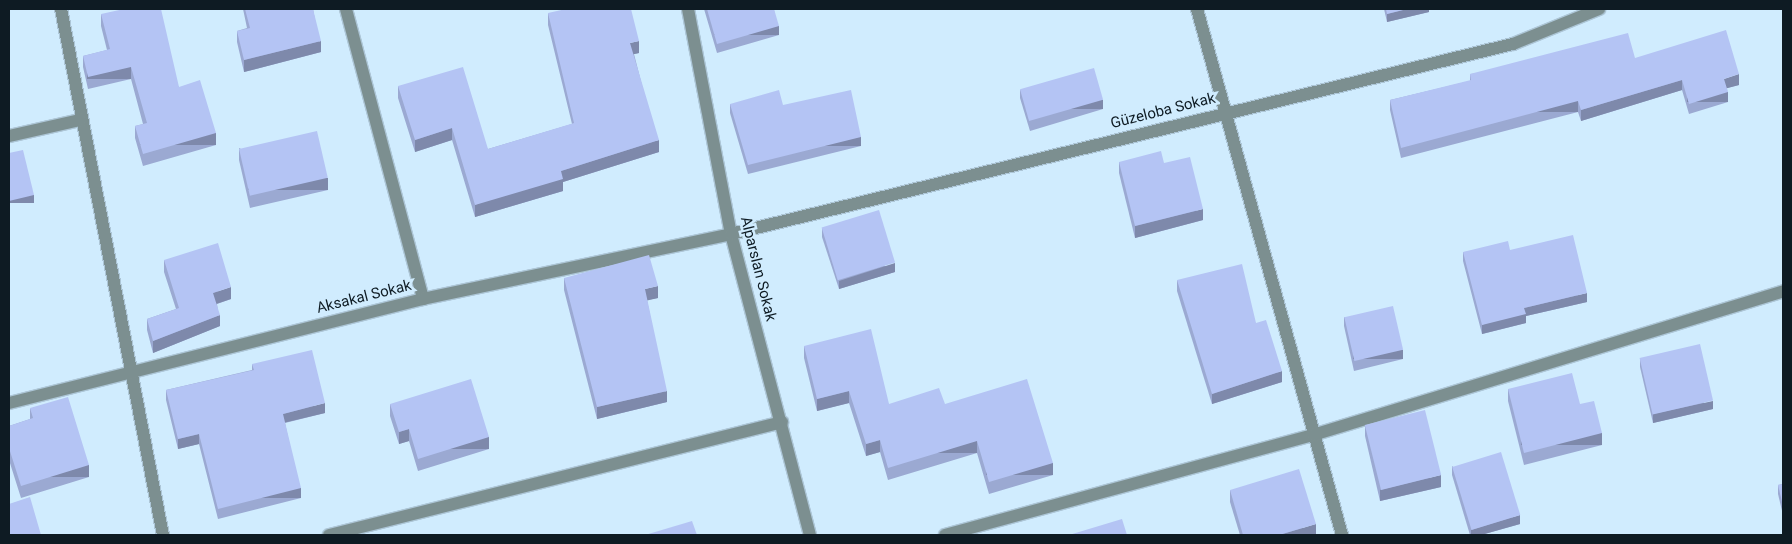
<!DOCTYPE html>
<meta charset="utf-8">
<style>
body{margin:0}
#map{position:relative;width:1792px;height:544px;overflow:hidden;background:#d0ecfe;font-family:Roboto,sans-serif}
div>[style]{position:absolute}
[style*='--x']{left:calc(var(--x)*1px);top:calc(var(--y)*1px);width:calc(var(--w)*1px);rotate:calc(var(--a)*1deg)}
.roads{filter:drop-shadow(1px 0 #adc6d7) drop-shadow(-1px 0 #adc6d7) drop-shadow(0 1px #adc6d7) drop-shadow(0 -1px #adc6d7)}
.minor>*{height:12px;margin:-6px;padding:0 6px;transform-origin:6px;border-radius:6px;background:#7c8f90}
.wall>*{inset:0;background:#9ba9d2}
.shaded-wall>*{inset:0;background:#7e89ab;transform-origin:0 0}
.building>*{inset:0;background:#b4c4f4;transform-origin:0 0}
span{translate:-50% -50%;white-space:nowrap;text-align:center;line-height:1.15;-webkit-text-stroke:5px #d0ecfe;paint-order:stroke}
.street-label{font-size:15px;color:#0e1b23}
.frame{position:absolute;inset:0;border:10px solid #0e1b23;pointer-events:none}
</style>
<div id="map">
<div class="roads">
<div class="minor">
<i style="--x:61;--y:9;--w:536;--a:79.03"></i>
<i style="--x:346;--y:9;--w:300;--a:75.1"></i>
<i style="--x:688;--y:9;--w:229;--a:79.2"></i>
<i style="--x:731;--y:234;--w:311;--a:75.3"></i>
<i style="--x:1197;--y:9;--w:546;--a:74.59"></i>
<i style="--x:9;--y:136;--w:73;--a:-12.7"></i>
<i style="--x:9;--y:403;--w:427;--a:-14.1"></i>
<i style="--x:423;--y:299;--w:315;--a:-11.9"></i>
<i style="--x:731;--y:234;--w:805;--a:-13.66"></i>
<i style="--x:1513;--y:44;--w:93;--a:-22.1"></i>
<i style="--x:329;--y:535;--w:467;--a:-14"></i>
<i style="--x:945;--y:535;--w:381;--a:-15.2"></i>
<i style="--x:1313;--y:435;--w:492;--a:-17"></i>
</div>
</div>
<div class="wall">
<i style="clip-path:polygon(243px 9px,313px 9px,321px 52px,244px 72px,237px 42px,237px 31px,247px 28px)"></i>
<i style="clip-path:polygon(704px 9px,780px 9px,774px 10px,779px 35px,717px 53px)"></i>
<i style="clip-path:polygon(1384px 9px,1429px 9px,1429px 12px,1387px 22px)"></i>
<i style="clip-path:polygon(548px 13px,639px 53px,634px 54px,659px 152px,563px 182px,563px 191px,475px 217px,452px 140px,415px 152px,398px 98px,398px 86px,488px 149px,572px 124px,548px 25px)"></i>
<i style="clip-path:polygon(101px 14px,179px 87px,216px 145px,143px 166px,135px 138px,135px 126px,143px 124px,131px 79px,88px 89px,83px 67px,83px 56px,107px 50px,101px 26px)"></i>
<i style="clip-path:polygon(1635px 58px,1739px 85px,1727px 88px,1728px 102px,1689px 114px,1682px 90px,1581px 121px,1578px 112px,1401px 158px,1390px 110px,1390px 100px,1470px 81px,1470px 74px)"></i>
<i style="clip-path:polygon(1020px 90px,1103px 109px,1030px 131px,1020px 98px)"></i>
<i style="clip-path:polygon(730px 104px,783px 105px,861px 146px,748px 174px,730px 113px)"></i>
<i style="clip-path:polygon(239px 148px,328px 190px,250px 208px,239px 160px)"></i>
<i style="clip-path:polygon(1119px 162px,1164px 163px,1203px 220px,1135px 238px,1119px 173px)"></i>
<i style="clip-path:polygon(822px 228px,895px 272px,839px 289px,822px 237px)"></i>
<i style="clip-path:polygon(1510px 250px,1587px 302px,1526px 316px,1526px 323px,1482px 334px,1463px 261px,1463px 252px)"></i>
<i style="clip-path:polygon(164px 260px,231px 299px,217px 304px,220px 326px,153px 353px,147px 330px,147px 319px,176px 309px,164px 272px)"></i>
<i style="clip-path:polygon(564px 278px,658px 298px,647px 300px,667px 402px,597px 419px,564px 290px)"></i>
<i style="clip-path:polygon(1177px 280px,1256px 323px,1282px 382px,1212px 404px,1177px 291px)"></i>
<i style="clip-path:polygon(1344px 317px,1403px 359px,1354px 371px,1344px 326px)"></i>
<i style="clip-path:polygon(804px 346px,889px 404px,945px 404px,1053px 475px,989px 494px,977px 453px,888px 480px,880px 452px,866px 456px,849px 403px,817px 411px,804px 358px)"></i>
<i style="clip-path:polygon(1640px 358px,1713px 409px,1653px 423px,1640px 367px)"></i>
<i style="clip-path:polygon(252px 364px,325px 413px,285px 423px,301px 498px,218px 519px,199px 444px,178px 449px,166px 400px,166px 390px,252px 370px)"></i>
<i style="clip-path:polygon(1508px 389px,1580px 404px,1602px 445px,1524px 465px,1508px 401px)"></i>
<i style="clip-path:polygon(390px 404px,489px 449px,418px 471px,409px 441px,399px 444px,390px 416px)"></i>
<i style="clip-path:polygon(30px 408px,89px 477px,21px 498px,9px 460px,9px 426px,30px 419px)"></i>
<i style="clip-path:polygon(1365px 425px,1441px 487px,1380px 501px,1365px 436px)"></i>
<i style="clip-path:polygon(1452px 466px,1520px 524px,1481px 535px,1470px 535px,1452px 475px)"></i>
<i style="clip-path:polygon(1783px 484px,1783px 515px,1778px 494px,1778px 485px)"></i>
<i style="clip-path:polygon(1230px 490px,1316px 535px,1240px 535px,1230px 502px)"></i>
</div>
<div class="shaded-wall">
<i style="clip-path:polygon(1407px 9px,1429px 9px,1429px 12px,1387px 22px,1387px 14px)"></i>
<i style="left:779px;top:26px;width:9px;height:65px;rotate:90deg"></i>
<i style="clip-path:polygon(321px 41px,321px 52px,244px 72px,244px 60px)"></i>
<i style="clip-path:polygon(639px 41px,639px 53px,630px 55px,630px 43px)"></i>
<i style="left:131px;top:67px;width:12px;height:44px;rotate:90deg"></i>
<i style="clip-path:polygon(1739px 74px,1739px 85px,1724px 89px,1724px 79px)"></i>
<i style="clip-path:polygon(1682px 80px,1682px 90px,1581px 121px,1581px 110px)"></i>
<i style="left:1728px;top:92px;width:10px;height:41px;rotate:90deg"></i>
<i style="left:1103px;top:100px;width:9px;height:76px;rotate:90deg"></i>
<i style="left:1578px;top:101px;width:11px;height:183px;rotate:90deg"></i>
<i style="clip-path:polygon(452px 128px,452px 140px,415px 152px,415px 140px)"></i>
<i style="left:216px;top:133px;width:12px;height:76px;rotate:90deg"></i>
<i style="left:861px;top:137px;width:9px;height:116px;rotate:90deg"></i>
<i style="clip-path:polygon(659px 140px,659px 152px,563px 182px,563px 191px,475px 217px,475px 205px,561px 171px)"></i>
<i style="left:328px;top:178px;width:12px;height:80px;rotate:90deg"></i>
<i style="left:34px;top:195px;width:8px;height:26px;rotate:90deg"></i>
<i style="clip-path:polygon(1203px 209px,1203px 220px,1135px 238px,1135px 226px)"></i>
<i style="clip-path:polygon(895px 263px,895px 272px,839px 289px,839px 281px)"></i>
<i style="clip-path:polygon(658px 286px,658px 298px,645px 301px,645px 289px)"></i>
<i style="clip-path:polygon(231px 287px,231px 299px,213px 305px,213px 293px)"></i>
<i style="clip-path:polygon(1587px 293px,1587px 302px,1526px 316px,1526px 323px,1482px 334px,1482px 325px,1524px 308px)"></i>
<i style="clip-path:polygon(220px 315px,220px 326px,153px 353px,153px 341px)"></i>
<i style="left:1403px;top:350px;width:9px;height:50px;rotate:90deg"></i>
<i style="clip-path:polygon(1282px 371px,1282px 382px,1212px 404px,1212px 394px)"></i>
<i style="clip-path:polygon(667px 391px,667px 402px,597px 419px,597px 407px)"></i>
<i style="clip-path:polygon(849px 391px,849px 403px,817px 411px,817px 399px)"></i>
<i style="clip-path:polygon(1713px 401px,1713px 409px,1653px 423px,1653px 414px)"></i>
<i style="clip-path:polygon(325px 403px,325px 413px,283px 423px,283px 414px)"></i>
<i style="clip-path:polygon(409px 429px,409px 441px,399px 444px,399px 432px)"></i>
<i style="left:1602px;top:433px;width:12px;height:81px;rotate:90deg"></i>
<i style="clip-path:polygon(199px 434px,199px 444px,178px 449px,178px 439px)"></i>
<i style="left:489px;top:437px;width:12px;height:74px;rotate:90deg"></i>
<i style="clip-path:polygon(880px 440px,880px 452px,866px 456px,866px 444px)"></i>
<i style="left:977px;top:441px;width:12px;height:93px;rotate:90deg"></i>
<i style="left:1053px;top:463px;width:12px;height:67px;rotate:90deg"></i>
<i style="left:89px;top:465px;width:12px;height:71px;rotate:90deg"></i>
<i style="clip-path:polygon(1441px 475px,1441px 487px,1380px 501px,1380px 490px)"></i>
<i style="left:301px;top:488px;width:10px;height:86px;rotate:90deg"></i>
<i style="clip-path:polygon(1520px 515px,1520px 524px,1481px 535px,1471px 535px,1471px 530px)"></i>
<i style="clip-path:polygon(1316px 524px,1316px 535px,1279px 535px)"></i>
</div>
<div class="building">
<i style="clip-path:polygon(124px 9px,161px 9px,179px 87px,200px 80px,216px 133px,143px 154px,135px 126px,147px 123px,131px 67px,88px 77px,83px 56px,110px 49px,101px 14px)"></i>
<i style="clip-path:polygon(245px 9px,313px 9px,321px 41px,244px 60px,237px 31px,250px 28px)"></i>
<i style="clip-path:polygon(566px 9px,631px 9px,639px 41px,630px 43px,659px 140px,561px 171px,563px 179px,475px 205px,452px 128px,415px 140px,398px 86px,463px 67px,488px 149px,574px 123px,548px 13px)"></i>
<i style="clip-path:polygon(707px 9px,774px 9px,779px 26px,717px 44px)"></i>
<i style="clip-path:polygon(1386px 9px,1407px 9px,1387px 14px)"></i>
<i style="clip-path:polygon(1726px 30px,1739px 74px,1724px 79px,1728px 92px,1689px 104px,1682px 80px,1581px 110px,1578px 101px,1401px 148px,1390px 100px,1471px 80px,1470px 74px,1628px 33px,1635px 58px)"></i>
<i style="left:1094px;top:68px;width:33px;height:77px;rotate:74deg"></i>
<i style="clip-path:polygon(779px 90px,783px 105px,851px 90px,861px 137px,748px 165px,730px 104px)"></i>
<i style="left:317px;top:131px;width:48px;height:80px;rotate:77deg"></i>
<i style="clip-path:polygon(23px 150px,34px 195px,9px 201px,9px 153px)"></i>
<i style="clip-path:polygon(1161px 151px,1164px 163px,1190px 157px,1203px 209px,1135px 226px,1119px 162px)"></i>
<i style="left:879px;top:210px;width:55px;height:60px;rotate:73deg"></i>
<i style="clip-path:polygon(1573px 235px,1587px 293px,1524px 308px,1526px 314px,1482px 325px,1463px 252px,1508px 241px,1510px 250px)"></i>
<i style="clip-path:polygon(218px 243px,231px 287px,213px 293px,220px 315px,153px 341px,147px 319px,179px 308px,164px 260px)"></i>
<i style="clip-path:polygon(649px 255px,658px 286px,645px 289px,667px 391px,597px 407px,564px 278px)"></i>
<i style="clip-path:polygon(1242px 264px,1256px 323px,1266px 320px,1282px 371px,1212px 394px,1177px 280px)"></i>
<i style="left:1393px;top:306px;width:45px;height:50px;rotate:77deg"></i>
<i style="clip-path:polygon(871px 329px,889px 404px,939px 388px,945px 404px,1027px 379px,1053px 463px,989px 482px,977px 441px,888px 468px,880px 440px,866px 444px,849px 391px,817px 399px,804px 346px)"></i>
<i style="left:1700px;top:344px;width:58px;height:62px;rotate:77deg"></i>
<i style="clip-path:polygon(312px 350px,325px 403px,283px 414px,301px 488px,218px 509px,199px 434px,178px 439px,166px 390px,254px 370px,252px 364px)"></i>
<i style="clip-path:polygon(1572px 373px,1580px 404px,1594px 401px,1602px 433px,1524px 453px,1508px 389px)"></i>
<i style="clip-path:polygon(471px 379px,489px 437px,418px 459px,409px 429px,399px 432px,390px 404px)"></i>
<i style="clip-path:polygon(68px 397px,89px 465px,21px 486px,9px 448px,9px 426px,33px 418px,30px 408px)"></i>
<i style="left:1425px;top:410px;width:67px;height:62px;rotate:76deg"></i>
<i style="left:1501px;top:452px;width:66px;height:51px;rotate:73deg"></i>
<i style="clip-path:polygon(1299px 469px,1316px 524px,1279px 535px,1243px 535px,1230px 490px)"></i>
<i style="clip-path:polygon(1783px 484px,1783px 506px,1778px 485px)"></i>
<i style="clip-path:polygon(30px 497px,41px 535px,9px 535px,9px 504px)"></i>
<i style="clip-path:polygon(1122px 519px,1127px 535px,1069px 535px)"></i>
<i style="clip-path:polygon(692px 521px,697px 535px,645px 535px)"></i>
</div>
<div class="street-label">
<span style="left:1163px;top:111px;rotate:-14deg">Güzeloba Sokak</span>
<span style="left:758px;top:269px;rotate:76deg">Alparslan Sokak</span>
<span style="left:364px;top:297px;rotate:-14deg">Aksakal Sokak</span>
</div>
<div class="frame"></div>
</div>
